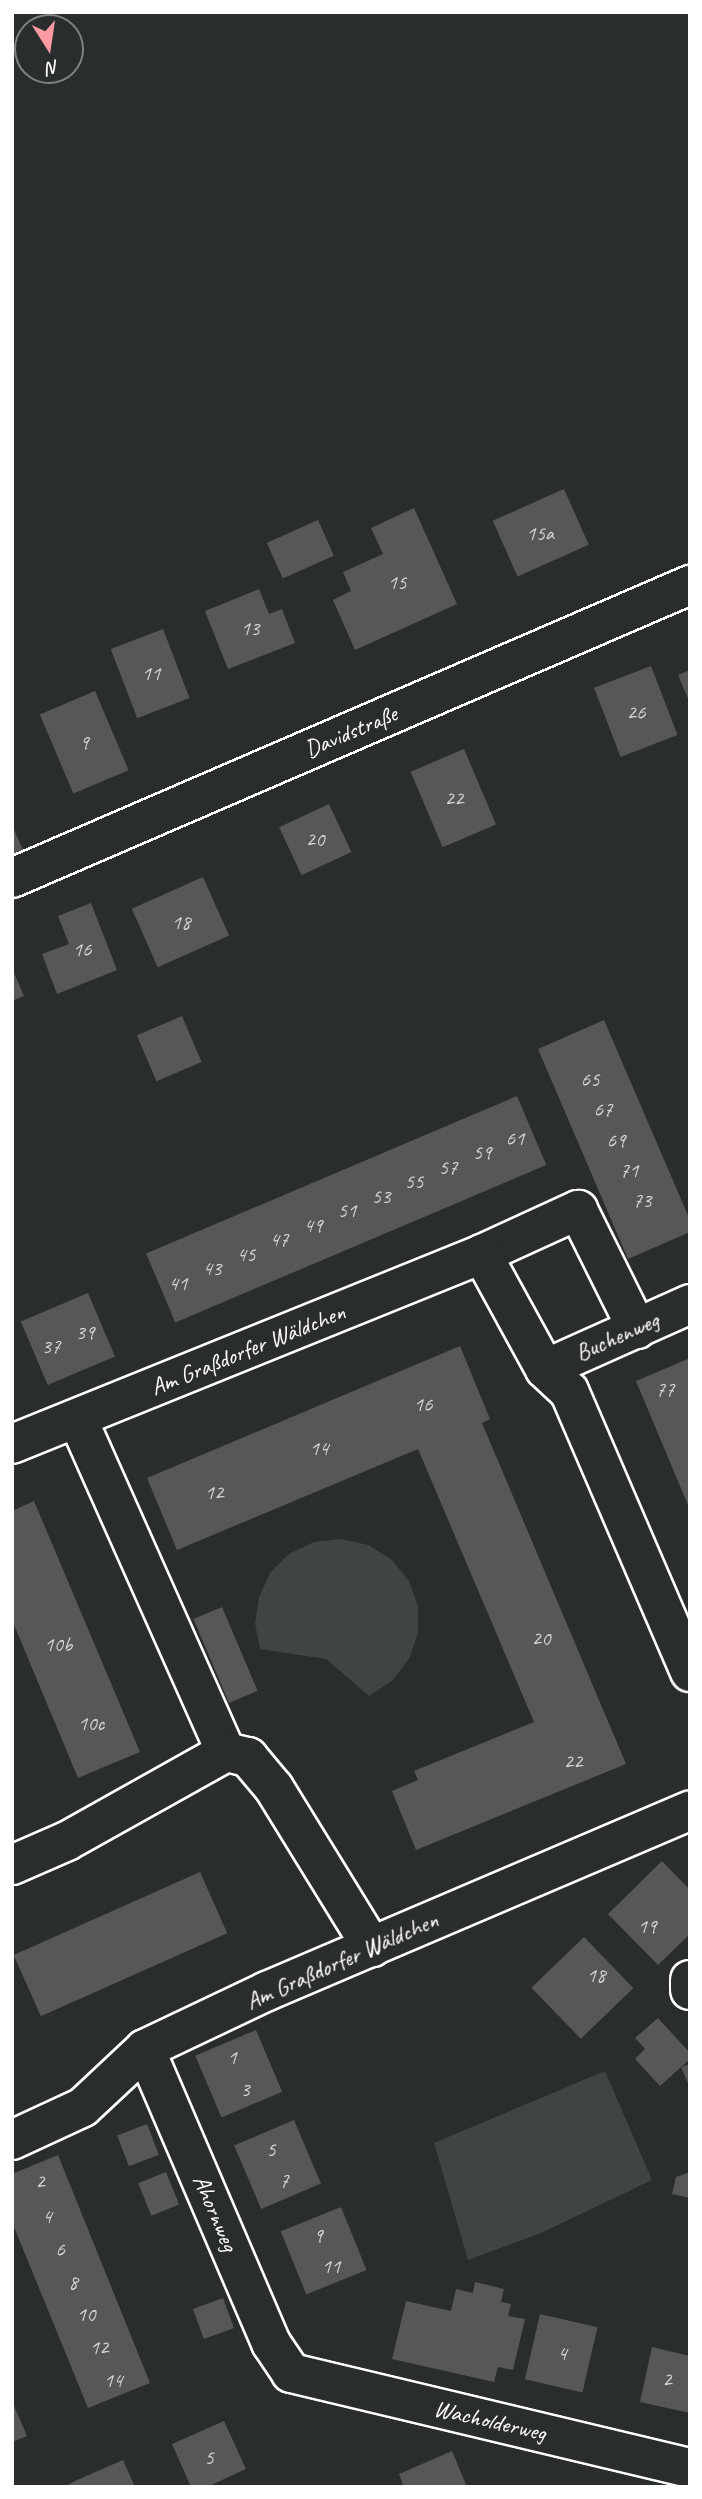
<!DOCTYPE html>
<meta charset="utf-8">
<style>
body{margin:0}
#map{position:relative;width:702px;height:2499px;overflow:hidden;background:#2a2d2e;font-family:Caveat,sans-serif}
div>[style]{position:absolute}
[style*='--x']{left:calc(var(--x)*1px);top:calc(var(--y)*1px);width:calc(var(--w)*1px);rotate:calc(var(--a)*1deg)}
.green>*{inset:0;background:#414445}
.building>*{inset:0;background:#555758;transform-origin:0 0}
.roads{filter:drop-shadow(2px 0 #fff) drop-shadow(-2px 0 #fff) drop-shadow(0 2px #fff) drop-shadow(0 -2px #fff)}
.minor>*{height:38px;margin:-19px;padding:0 19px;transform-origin:19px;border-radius:19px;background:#2a2d2e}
span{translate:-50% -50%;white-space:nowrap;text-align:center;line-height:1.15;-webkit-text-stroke:7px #2a2d2e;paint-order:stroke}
.number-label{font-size:21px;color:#d4d5d5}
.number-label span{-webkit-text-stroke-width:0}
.street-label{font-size:24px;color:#fff}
.frame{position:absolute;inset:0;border:14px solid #fff;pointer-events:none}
.north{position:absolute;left:14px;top:14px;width:70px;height:70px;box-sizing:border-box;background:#2a2d2e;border:2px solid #7f8182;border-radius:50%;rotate:168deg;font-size:19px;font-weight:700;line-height:28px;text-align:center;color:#fff}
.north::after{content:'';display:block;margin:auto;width:24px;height:32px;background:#ff9aa2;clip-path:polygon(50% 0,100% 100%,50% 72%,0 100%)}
</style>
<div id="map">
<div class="green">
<i style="clip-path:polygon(341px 1539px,368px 1545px,391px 1559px,409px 1581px,418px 1606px,418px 1633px,409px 1659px,392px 1681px,369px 1696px,326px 1659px,260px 1649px,255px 1623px,259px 1597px,270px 1573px,289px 1554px,314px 1542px)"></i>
<i style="clip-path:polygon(605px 2071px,652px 2180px,541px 2233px,468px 2260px,434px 2143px)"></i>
</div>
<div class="building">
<i style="left:564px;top:489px;width:61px;height:78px;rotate:66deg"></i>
<i style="clip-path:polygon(414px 508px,457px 604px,355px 650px,333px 600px,351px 591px,343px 572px,383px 554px,371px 528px)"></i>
<i style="left:318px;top:520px;width:39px;height:56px;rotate:66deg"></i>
<i style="clip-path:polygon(259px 589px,269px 614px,282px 609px,295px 643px,228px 669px,205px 611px)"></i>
<i style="left:163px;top:629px;width:74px;height:56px;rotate:69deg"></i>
<i style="left:651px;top:666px;width:74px;height:61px;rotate:69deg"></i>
<i style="clip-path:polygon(690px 670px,690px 703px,678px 675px)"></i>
<i style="left:95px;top:691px;width:86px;height:60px;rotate:67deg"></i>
<i style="left:464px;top:749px;width:82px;height:58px;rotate:67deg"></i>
<i style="left:329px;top:804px;width:53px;height:55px;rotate:65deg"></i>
<i style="clip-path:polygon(12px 825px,23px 850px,12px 855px)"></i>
<i style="left:203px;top:877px;width:64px;height:78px;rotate:66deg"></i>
<i style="clip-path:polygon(91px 903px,117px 970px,57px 994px,42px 954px,69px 944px,58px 916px)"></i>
<i style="clip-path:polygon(12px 968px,24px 996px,12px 1001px)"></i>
<i style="left:182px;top:1016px;width:50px;height:49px;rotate:67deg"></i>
<i style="clip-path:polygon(604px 1020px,690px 1220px,690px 1232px,628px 1259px,538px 1049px)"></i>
<i style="left:517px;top:1096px;width:75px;height:403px;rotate:67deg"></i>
<i style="left:88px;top:1293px;width:69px;height:73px;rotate:67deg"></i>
<i style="clip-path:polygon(460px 1346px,490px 1419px,482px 1423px,626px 1764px,416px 1850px,392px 1791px,418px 1780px,414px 1771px,534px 1722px,418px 1449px,177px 1550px,147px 1478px)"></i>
<i style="clip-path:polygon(690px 1358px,690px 1510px,636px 1381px)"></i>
<i style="clip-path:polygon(34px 1501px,140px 1752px,78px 1778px,12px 1620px,12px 1511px)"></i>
<i style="left:222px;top:1607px;width:91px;height:31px;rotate:67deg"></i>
<i style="clip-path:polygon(662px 1861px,690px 1890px,690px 1934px,658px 1965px,608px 1914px)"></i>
<i style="left:200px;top:1872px;width:67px;height:204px;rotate:66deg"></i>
<i style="left:584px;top:1937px;width:71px;height:73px;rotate:46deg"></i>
<i style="clip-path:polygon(658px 2018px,690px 2053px,690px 2059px,660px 2086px,635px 2059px,645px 2049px,635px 2038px)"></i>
<i style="left:256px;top:2030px;width:67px;height:66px;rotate:67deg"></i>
<i style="clip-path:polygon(690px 2064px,690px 2088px,681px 2067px)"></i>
<i style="left:294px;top:2120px;width:69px;height:65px;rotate:67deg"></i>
<i style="left:147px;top:2124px;width:33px;height:32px;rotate:69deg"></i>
<i style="clip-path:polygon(58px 2155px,150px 2383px,88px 2408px,12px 2222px,12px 2174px)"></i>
<i style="left:166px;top:2172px;width:35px;height:30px;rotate:68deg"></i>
<i style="clip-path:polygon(690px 2172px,690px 2198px,672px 2194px,676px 2177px)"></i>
<i style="left:341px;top:2207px;width:68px;height:65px;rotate:68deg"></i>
<i style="clip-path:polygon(475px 2282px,504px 2289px,501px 2302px,511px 2304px,508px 2316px,525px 2319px,513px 2370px,498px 2367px,494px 2382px,392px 2359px,406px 2301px,451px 2311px,456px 2289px,473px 2293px)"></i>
<i style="left:223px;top:2298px;width:32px;height:32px;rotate:70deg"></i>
<i style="left:540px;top:2314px;width:59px;height:67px;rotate:13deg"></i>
<i style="clip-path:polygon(652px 2347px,690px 2356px,690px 2413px,640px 2402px)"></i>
<i style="clip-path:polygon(12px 2401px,27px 2436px,12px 2442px)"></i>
<i style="clip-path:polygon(224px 2421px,246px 2469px,207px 2487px,191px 2487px,172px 2444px)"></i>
<i style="clip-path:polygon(452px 2451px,467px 2487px,404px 2487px,399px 2474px)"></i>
<i style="clip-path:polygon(123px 2460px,135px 2487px,64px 2487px,77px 2480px)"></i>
</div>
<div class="roads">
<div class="minor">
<i style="--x:12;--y:878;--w:739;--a:-23.37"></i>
<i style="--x:482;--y:1254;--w:106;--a:-24.6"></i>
<i style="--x:578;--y:1210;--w:133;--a:63.6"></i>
<i style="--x:545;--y:1369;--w:159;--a:-24.1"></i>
<i style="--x:78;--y:1420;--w:363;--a:66"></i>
<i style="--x:226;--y:1752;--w:23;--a:13"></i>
<i style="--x:248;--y:1757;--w:40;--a:50"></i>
<i style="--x:274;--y:1788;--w:187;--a:58.4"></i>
<i style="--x:12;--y:1444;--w:507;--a:-22.01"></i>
<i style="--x:482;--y:1254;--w:131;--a:61.3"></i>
<i style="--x:545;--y:1369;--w:33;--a:43"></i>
<i style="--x:569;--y:1391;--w:306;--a:66.7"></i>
<i style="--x:12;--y:1865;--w:60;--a:-23.6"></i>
<i style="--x:67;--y:1841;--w:182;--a:-29.2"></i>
<i style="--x:690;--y:1980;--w:10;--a:90"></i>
<i style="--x:145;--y:2049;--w:320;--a:66.8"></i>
<i style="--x:271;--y:2343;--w:36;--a:56"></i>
<i style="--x:291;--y:2373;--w:410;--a:13.4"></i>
<i style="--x:12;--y:2140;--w:78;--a:-24.9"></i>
<i style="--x:83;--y:2107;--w:85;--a:-43.1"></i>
<i style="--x:145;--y:2049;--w:135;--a:-25.4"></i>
<i style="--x:267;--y:1991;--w:460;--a:-23.1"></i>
</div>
</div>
<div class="number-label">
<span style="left:540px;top:533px">15a</span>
<span style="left:397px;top:582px">15</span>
<span style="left:250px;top:628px">13</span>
<span style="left:151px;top:673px">11</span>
<span style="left:636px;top:712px">26</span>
<span style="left:84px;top:742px">9</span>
<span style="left:454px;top:798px">22</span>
<span style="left:315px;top:839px">20</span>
<span style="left:181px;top:922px">18</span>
<span style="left:82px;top:949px">16</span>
<span style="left:590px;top:1079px">65</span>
<span style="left:603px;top:1109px">67</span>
<span style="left:515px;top:1138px">61</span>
<span style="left:616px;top:1140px">69</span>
<span style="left:482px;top:1152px">59</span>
<span style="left:448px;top:1167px">57</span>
<span style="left:629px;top:1170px">71</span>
<span style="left:414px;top:1181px">55</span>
<span style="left:381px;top:1196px">53</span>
<span style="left:642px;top:1200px">73</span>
<span style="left:347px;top:1210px">51</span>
<span style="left:313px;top:1225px">49</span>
<span style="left:279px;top:1239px">47</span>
<span style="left:246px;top:1254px">45</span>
<span style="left:212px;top:1268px">43</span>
<span style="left:178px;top:1283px">41</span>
<span style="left:85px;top:1332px">39</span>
<span style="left:51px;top:1346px">37</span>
<span style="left:665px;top:1389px">77</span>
<span style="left:423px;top:1404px">16</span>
<span style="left:319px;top:1448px">14</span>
<span style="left:214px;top:1492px">12</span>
<span style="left:541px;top:1638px">20</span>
<span style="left:58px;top:1644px">10b</span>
<span style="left:91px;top:1723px">10c</span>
<span style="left:573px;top:1761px">22</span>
<span style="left:647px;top:1926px">19</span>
<span style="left:596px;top:1975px">18</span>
<span style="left:232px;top:2057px">1</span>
<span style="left:245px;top:2089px">3</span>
<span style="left:271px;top:2149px">5</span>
<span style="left:284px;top:2180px">7</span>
<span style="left:40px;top:2181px">2</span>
<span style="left:47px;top:2216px">4</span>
<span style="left:318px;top:2235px">9</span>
<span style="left:60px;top:2249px">6</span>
<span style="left:331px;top:2266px">11</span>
<span style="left:73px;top:2282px">8</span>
<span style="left:86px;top:2314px">10</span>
<span style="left:99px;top:2347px">12</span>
<span style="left:562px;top:2353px">4</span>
<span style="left:667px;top:2379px">2</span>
<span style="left:113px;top:2380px">14</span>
<span style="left:209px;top:2457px">5</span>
</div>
<div class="street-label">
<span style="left:351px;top:732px;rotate:-23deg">Davidstraße</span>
<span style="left:617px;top:1337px;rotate:-24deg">Buchenweg</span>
<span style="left:248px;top:1350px;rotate:-22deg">Am Graßdorfer Wäldchen</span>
<span style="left:342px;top:1961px;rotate:-24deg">Am Graßdorfer Wäldchen</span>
<span style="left:215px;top:2213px;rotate:67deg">Ahornweg</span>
<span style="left:490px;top:2421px;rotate:13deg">Wacholderweg</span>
</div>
<div class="frame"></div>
<div class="north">N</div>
</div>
